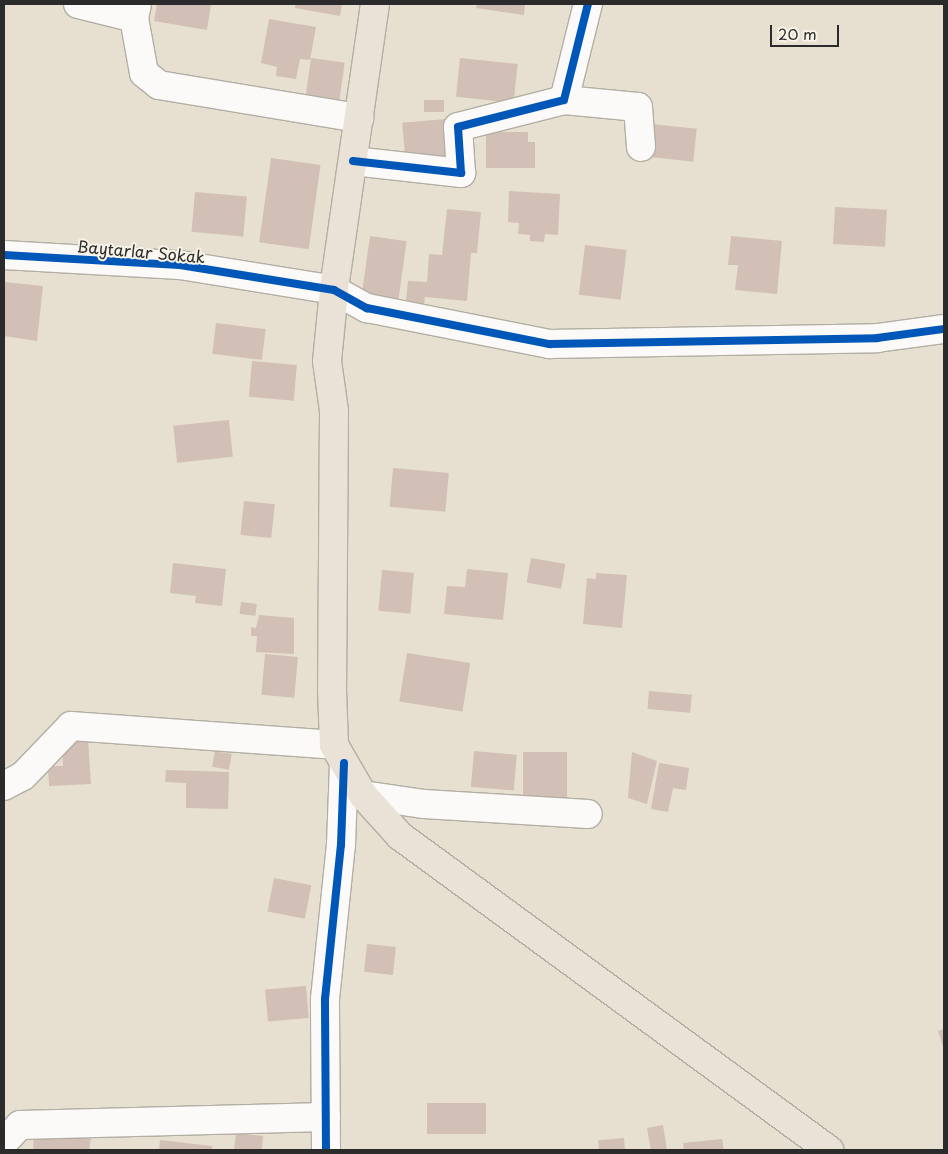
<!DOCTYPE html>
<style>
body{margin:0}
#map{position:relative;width:948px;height:1154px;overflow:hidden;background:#e7e0d0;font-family:"Playpen Sans",sans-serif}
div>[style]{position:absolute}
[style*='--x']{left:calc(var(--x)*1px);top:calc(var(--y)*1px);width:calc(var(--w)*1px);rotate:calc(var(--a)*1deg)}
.building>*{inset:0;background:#d2bfb5;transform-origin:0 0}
.roads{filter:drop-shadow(1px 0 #b2aea4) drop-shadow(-1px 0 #b2aea4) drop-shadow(0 1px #b2aea4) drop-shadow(0 -1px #b2aea4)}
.minor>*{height:28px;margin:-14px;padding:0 14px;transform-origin:14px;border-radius:14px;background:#fbfaf8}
.major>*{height:28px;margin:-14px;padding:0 14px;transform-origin:14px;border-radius:14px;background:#eae2d6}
.cycleway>*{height:8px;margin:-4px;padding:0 4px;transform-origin:4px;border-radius:4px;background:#0057b8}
span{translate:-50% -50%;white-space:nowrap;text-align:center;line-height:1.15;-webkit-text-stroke:4px #f7f3e8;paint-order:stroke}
.street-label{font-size:16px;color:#2b2b2b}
.frame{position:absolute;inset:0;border:5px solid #2b2b2b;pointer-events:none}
.scale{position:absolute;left:770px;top:25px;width:69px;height:22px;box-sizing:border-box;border:2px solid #2b2b2b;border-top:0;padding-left:6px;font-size:15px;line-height:18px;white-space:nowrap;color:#2b2b2b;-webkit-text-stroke:4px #f7f3e8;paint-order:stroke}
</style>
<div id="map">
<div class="building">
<i style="clip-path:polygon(157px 4px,211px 4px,207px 30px,154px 21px)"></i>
<i style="clip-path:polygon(295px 4px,342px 4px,340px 16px,295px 8px)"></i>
<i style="clip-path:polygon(477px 4px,525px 4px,524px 15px,476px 8px)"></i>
<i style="clip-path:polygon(269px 19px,316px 27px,310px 60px,300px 59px,296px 79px,276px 76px,277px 67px,261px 63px)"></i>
<i style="left:311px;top:58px;width:34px;height:44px;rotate:8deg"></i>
<i style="left:460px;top:58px;width:58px;height:39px;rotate:6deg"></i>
<i style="left:424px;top:100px;width:20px;height:12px"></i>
<i style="left:446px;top:119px;width:37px;height:44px;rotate:85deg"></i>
<i style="left:651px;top:124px;width:46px;height:33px;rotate:6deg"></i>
<i style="clip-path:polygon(486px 132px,528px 132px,528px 142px,535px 142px,535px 168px,486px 168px)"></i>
<i style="left:271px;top:158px;width:50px;height:85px;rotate:8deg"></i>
<i style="clip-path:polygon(509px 191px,560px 194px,558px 235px,545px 234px,544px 242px,530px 241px,530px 235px,518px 234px,519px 223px,508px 222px)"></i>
<i style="left:195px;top:192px;width:52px;height:40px;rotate:5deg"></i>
<i style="left:835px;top:207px;width:52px;height:37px;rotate:3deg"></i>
<i style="clip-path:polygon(447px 209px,481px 212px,477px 253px,471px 253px,467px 301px,425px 297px,423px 311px,405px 310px,408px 281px,427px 282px,429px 254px,442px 255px)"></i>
<i style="left:370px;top:236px;width:37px;height:60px;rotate:8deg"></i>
<i style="clip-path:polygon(731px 236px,782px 241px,777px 294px,735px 290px,738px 265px,728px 265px)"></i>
<i style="left:585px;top:245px;width:42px;height:50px;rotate:7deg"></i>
<i style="clip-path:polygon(4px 282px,43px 286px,37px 341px,4px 336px)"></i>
<i style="left:216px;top:323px;width:50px;height:31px;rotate:7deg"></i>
<i style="left:252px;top:361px;width:45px;height:36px;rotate:5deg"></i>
<i style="left:229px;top:420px;width:37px;height:56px;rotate:84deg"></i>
<i style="left:393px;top:468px;width:56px;height:39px;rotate:5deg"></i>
<i style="left:244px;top:501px;width:31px;height:34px;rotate:6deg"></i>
<i style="left:531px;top:558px;width:35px;height:25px;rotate:10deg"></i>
<i style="clip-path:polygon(173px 563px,226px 569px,222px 606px,195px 603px,196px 596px,170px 593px)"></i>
<i style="clip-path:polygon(467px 569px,508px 573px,503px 620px,444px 614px,447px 586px,465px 587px)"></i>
<i style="left:382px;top:570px;width:32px;height:41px;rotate:5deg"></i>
<i style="clip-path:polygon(596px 573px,627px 575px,622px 628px,583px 624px,587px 578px,596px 579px)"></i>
<i style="left:241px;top:602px;width:16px;height:12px;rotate:7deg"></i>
<i style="clip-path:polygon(259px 615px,294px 618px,294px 654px,256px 652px,257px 636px,251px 636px,251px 627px,256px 628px)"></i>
<i style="left:407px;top:653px;width:64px;height:49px;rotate:9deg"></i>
<i style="left:265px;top:654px;width:33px;height:41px;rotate:5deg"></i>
<i style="left:649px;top:691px;width:43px;height:18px;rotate:5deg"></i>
<i style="clip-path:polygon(88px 739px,91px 784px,49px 786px,48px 766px,63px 766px,62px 741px)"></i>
<i style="left:215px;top:751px;width:17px;height:16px;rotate:10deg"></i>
<i style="left:474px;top:751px;width:43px;height:36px;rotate:5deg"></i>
<i style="left:567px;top:752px;width:55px;height:44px;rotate:90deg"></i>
<i style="clip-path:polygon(632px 752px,657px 761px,647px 804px,628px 798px)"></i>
<i style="clip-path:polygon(659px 763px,689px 768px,686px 790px,673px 788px,668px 812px,651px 809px)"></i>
<i style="clip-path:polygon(166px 770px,229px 772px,228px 809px,186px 808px,186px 783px,165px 782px)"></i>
<i style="left:274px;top:878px;width:38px;height:34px;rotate:11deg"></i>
<i style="left:367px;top:944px;width:29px;height:28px;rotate:6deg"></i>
<i style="left:306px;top:986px;width:32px;height:41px;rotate:85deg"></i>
<i style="clip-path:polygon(944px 1029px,944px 1050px,938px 1031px)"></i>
<i style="left:427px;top:1103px;width:59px;height:31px"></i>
<i style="clip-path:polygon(663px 1125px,667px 1150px,651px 1150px,647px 1128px)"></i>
<i style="clip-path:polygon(34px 1133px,91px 1139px,89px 1150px,33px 1150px)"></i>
<i style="clip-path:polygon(236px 1133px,263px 1136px,262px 1150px,234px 1150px)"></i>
<i style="left:624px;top:1138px;width:12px;height:26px;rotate:85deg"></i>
<i style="clip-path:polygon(722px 1139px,724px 1150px,684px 1150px,683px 1143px)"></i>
<i style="clip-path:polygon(160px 1140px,212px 1146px,212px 1150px,159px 1150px)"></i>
</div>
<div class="roads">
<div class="minor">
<i style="--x:78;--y:4;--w:58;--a:14"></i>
<i style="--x:137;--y:4;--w:14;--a:102"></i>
<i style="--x:134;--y:18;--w:56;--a:79.7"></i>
<i style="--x:144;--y:73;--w:19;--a:39"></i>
<i style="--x:159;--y:85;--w:203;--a:9.4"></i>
<i style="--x:564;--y:100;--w:74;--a:5.4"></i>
<i style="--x:638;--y:107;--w:40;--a:85.7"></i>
<i style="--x:353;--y:161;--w:109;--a:6.3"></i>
<i style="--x:461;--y:173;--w:46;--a:-93.7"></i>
<i style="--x:458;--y:127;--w:109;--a:-14.3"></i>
<i style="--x:564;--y:100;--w:99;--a:-76"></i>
<i style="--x:4;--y:255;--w:176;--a:3.3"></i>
<i style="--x:180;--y:265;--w:156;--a:9.2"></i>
<i style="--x:334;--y:290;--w:38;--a:29"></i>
<i style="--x:367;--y:308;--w:186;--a:11.2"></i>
<i style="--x:549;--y:344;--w:328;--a:-1"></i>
<i style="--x:877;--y:338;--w:68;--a:-7.7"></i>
<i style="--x:4;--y:786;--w:21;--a:-28"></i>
<i style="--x:23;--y:776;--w:69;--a:-46.2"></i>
<i style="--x:71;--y:726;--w:264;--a:4.1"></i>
<i style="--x:363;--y:795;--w:62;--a:8.4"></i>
<i style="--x:424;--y:804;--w:164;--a:3.5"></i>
<i style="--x:4;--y:1142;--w:23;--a:-47"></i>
<i style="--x:20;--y:1125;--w:306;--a:-1.5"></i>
<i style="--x:326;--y:1150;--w:151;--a:-90.4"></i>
<i style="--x:325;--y:999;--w:155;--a:-84.1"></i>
<i style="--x:341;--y:845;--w:82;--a:-87.9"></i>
</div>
<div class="major">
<i style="--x:375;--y:4;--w:289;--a:98.2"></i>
<i style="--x:334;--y:290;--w:71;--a:95.6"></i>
<i style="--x:327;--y:361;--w:50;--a:82"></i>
<i style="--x:334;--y:411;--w:279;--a:90.4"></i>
<i style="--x:332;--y:690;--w:55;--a:87.9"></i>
<i style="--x:334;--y:745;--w:58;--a:59.9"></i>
<i style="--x:363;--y:795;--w:55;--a:47.9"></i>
<i style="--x:400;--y:836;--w:532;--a:36.2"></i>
</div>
</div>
<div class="cycleway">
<i style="--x:353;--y:161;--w:109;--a:6.3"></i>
<i style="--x:461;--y:173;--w:46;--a:-93.7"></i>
<i style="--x:458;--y:127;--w:109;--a:-14.3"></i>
<i style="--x:564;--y:100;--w:99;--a:-76"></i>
<i style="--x:4;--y:255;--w:176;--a:3.3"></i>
<i style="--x:180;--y:265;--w:156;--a:9.2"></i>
<i style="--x:334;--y:290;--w:38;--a:29"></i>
<i style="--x:367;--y:308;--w:186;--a:11.2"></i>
<i style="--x:549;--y:344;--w:328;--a:-1"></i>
<i style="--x:877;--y:338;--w:68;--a:-7.7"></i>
<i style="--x:326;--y:1150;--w:151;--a:-90.4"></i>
<i style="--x:325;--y:999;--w:155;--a:-84.1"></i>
<i style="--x:341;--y:845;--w:82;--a:-87.9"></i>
</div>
<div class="street-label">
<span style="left:141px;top:251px;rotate:5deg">Baytarlar Sokak</span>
</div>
<div class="frame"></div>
<div class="scale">20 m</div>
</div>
